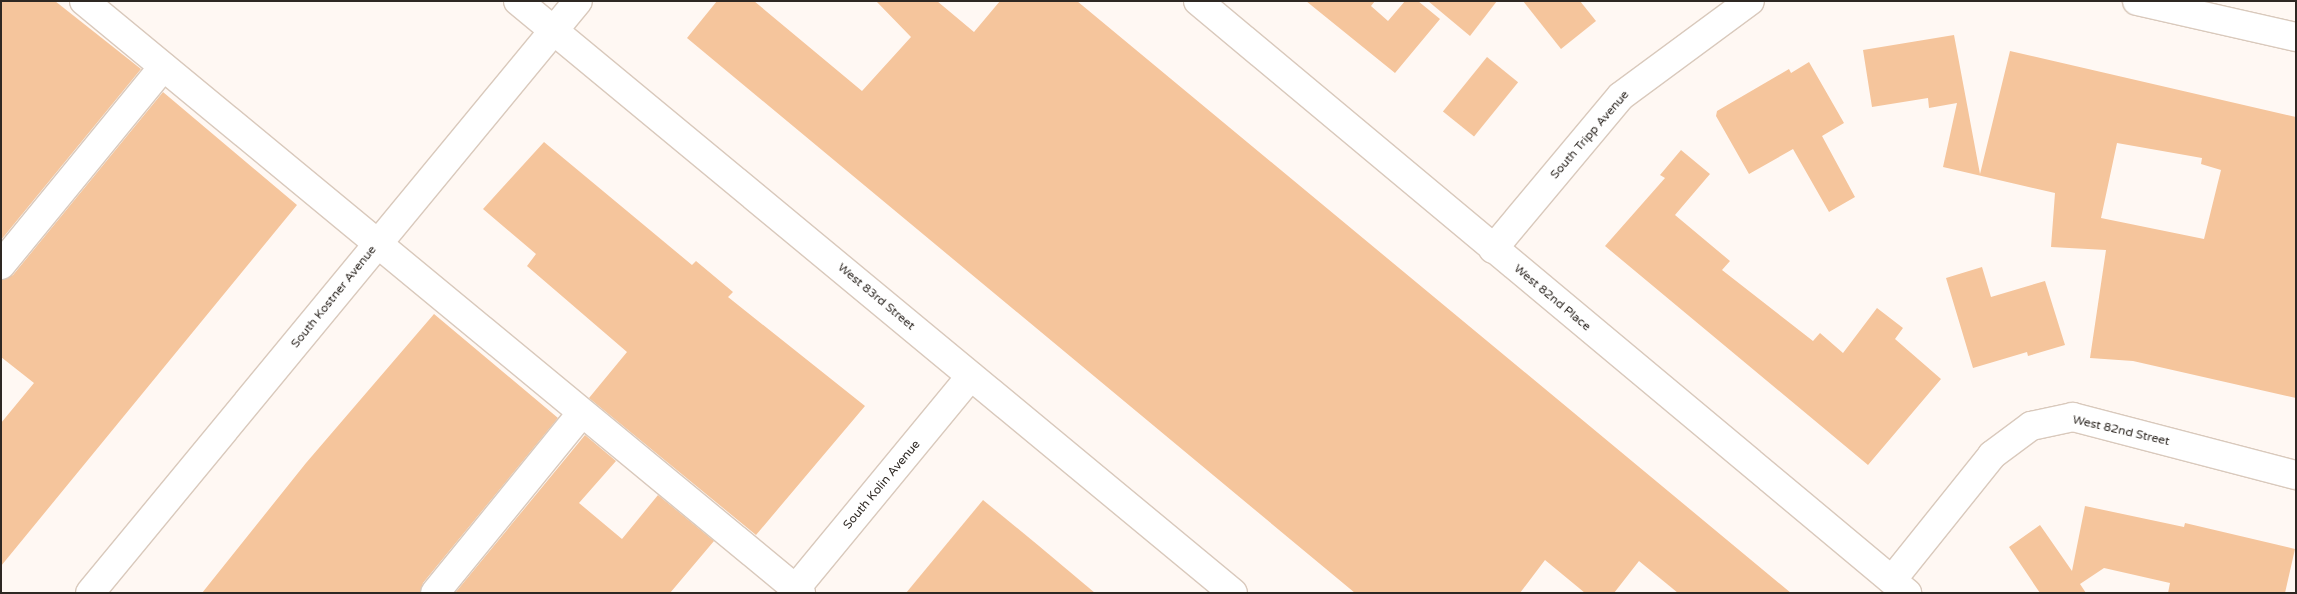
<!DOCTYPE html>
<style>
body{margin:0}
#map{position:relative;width:2297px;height:594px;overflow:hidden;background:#fff8f3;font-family:"Varela Round",sans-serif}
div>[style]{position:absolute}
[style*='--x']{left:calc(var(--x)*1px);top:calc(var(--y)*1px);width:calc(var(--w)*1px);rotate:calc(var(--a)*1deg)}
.building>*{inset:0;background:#f5c59c;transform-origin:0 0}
.roads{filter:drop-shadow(1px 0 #d9c9bc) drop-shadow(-1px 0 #d9c9bc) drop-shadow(0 1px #d9c9bc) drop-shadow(0 -1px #d9c9bc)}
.minor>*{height:28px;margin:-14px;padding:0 14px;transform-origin:14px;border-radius:14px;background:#fff}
span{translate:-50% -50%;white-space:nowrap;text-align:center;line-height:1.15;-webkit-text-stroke:4px #fff;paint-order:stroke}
.street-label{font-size:12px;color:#2e2823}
.frame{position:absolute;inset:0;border:2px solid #2e2823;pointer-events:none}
</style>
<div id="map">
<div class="building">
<i style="clip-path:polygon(1px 1px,55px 1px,141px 69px,1px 240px)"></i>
<i style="clip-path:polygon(717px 1px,754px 1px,862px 91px,911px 37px,876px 1px,937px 1px,974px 32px,1000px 1px,1077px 1px,1791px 593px,1678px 593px,1639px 561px,1614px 593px,1585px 593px,1545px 560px,1520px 593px,1355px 593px,687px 38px)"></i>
<i style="clip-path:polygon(1306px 1px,1375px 1px,1371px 6px,1388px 21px,1405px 1px,1418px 1px,1440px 19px,1395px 73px)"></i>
<i style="clip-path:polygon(1428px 1px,1497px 1px,1470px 36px)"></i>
<i style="clip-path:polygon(1523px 1px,1580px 1px,1596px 21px,1561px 49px)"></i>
<i style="clip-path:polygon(evenodd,1954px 35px,1980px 174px,2010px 51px,2296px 117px,2296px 398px,2133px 361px,2090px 358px,2106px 250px,2051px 247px,2055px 193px,1943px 167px,1957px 103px,1929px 108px,1928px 98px,1872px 107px,1863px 50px,1954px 35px,2117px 143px,2202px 158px,2201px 164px,2221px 170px,2204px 239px,2101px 218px,2117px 143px)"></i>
<i style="left:1487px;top:57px;width:40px;height:70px;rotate:39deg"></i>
<i style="clip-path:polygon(1809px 62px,1844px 123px,1822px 136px,1855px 197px,1829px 212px,1793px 149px,1749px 174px,1716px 116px,1717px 111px,1789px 69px,1791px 73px)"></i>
<i style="clip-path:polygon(163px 92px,297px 205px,1px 566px,1px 423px,34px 383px,1px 357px,1px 280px,13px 275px)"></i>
<i style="clip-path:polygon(544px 142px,692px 265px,696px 261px,733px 292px,728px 297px,865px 406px,756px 535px,589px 398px,627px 352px,527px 266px,536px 254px,483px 209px)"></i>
<i style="clip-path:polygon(1681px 150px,1710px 174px,1675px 215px,1730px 261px,1722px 270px,1813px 341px,1820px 333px,1843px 353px,1877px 308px,1903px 328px,1895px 339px,1941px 379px,1868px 465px,1605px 246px,1665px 178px,1660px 175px)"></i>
<i style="clip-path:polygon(1982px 267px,1991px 297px,2045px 281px,2065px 345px,2028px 356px,2027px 352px,1973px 368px,1946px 278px)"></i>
<i style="clip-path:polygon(434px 314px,558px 418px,423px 583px,420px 593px,202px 593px,306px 463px)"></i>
<i style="clip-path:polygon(585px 435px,616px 461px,579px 503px,622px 539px,658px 495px,714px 541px,670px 593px,455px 593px)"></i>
<i style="clip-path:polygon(983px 500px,1039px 546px,1095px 593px,906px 593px)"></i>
<i style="clip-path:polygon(2085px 506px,2184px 527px,2185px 523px,2295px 549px,2285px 593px,2168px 593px,2170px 583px,2104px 568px,2080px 584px,2086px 593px,2040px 593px,2009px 547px,2040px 525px,2072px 571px)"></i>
</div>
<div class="roads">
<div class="minor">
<i style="--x:84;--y:1;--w:930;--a:39.55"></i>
<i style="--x:518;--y:1;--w:928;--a:39.62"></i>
<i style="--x:1198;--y:1;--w:924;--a:39.86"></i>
<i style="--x:2137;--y:1;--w:163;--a:12.8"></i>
<i style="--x:1493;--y:249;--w:199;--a:-50.1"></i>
<i style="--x:1621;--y:96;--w:160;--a:-36.4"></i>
<i style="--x:1;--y:265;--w:256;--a:-50.7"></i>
<i style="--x:1892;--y:580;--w:160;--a:-51.3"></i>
<i style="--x:1992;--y:455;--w:49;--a:-36.6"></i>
<i style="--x:2031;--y:426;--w:43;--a:-12.1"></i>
<i style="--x:2073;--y:417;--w:230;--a:14.6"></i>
<i style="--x:90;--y:593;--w:767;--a:-50.5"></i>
<i style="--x:435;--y:593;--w:232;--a:-50.8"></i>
<i style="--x:792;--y:593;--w:281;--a:-50.5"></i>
</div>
</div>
<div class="street-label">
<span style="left:1590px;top:135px;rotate:-49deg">South Tripp Avenue</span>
<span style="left:334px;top:297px;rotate:-51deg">South Kostner Avenue</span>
<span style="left:876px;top:297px;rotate:40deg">West 83rd Street</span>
<span style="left:1552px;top:298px;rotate:40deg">West 82nd Place</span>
<span style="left:2121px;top:431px;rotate:13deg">West 82nd Street</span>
<span style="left:882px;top:485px;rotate:-50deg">South Kolin Avenue</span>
</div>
<div class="frame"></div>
</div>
